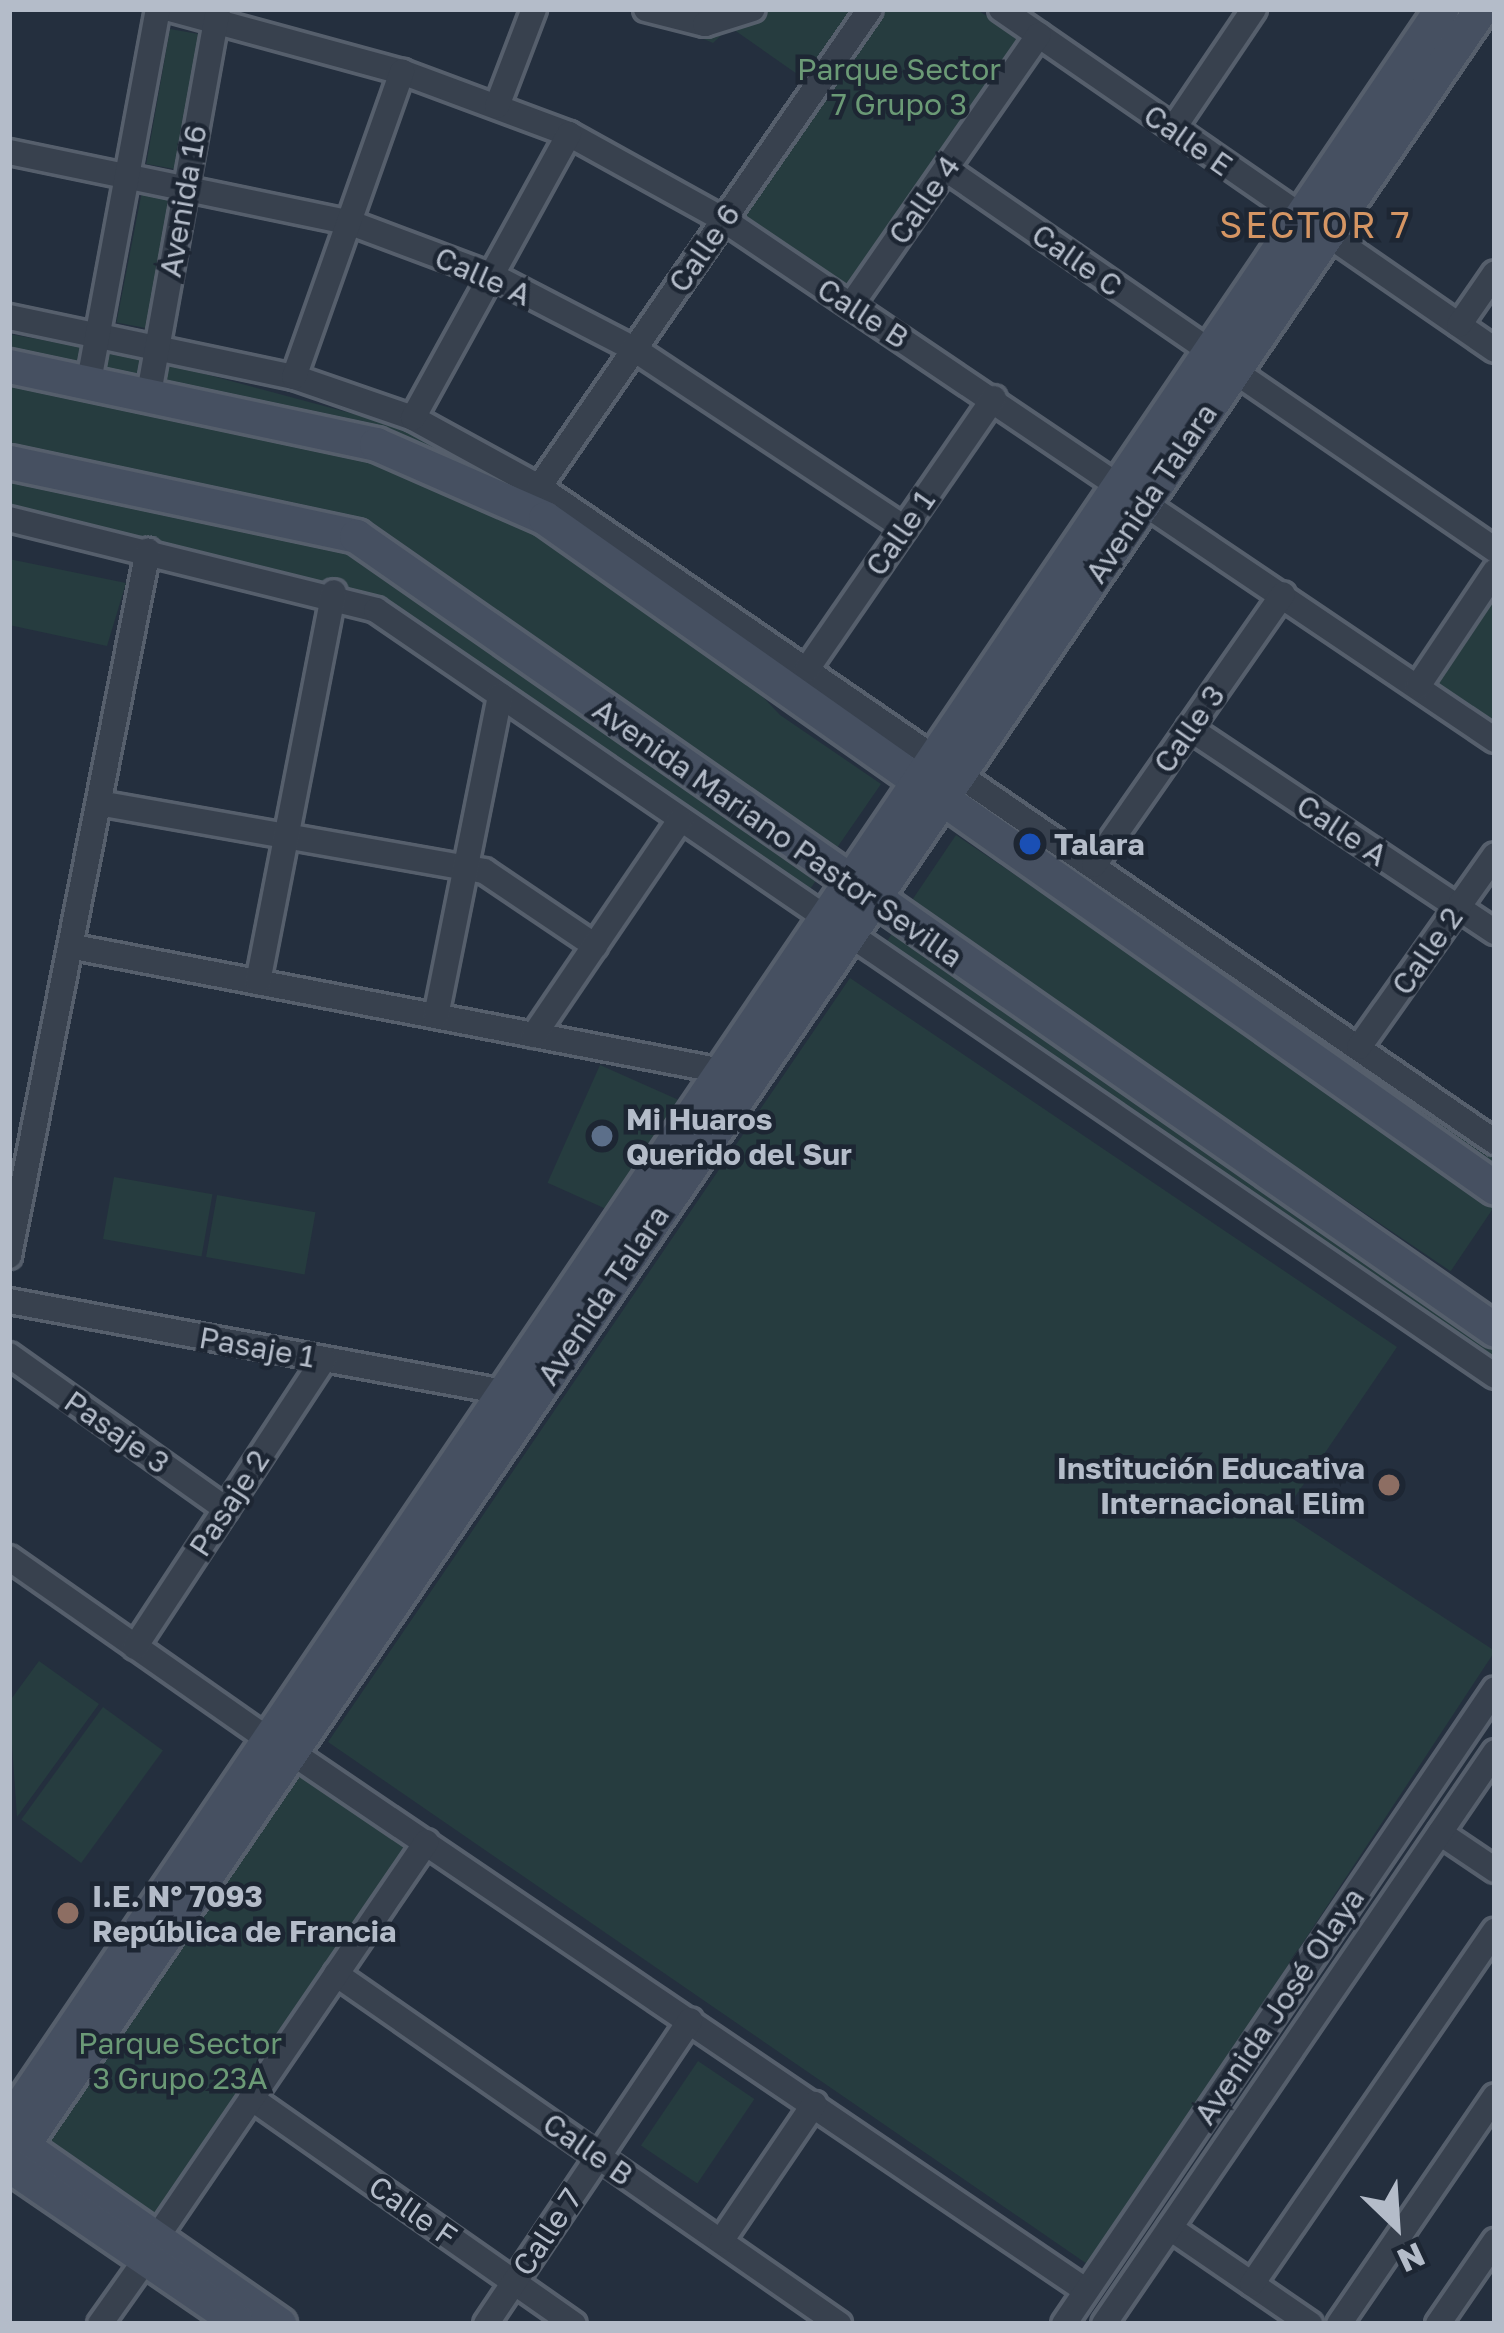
<!DOCTYPE html>
<meta charset="utf-8">
<style>
body{margin:0}
#map{position:relative;width:1504px;height:2333px;overflow:hidden;background:#242f3e;font-family:"Golos Text",sans-serif}
div>[style]{position:absolute}
[style*='--x']{left:calc(var(--x)*1px);top:calc(var(--y)*1px);width:calc(var(--w)*1px);rotate:calc(var(--a)*1deg)}
.green>*{inset:0;background:#263c3f;transform-origin:0 0}
.roads{filter:drop-shadow(3px 0 #565f6c) drop-shadow(-3px 0 #565f6c) drop-shadow(0 3px #565f6c) drop-shadow(0 -3px #565f6c)}
.street>*{height:24px;margin:-12px;padding:0 12px;transform-origin:12px;border-radius:12px;background:#38414e}
.secondary>*{height:33px;margin:-16.5px;padding:0 16.5px;transform-origin:16.5px;border-radius:16.5px;background:#465061}
.dots>*{width:33px;height:33px;translate:-50% -50%;box-sizing:border-box;border:6px solid #1d2633;border-radius:50%}
span{translate:-50% -50%;white-space:nowrap;text-align:center;line-height:1.15;-webkit-text-stroke:9px #1d2633;paint-order:stroke}
.park-label{font-size:30px;color:#6b9a76}
.street-label{font-size:30px;color:#b4bcc9}
.poi-label{font-size:30px;color:#b4bcc9;font-weight:700}
.left{translate:0 -50%;text-align:left}
.right{translate:-100% -50%;text-align:right}
.quarter-label{font-size:36px;color:#d59563;letter-spacing:3px}
.frame{position:absolute;inset:0;border:12px solid #b4bcc9;pointer-events:none}
.north{position:absolute;left:1336px;top:2165px;width:120px;height:120px;-webkit-text-stroke:9px #1d2633;paint-order:stroke;rotate:155deg;font-size:33px;font-weight:700;line-height:48px;text-align:center;color:#b4bcc9}
.north::after{content:'';display:block;margin:auto;width:42px;height:54px;background:#b4bcc9;clip-path:polygon(50% 0,100% 100%,50% 72%,0 100%)}
</style>
<div id="map">
<div class="green">
<i style="clip-path:polygon(633px 9px,976px 9px,1026px 42px,851px 289px,735px 215px,820px 90px,730px 27px,713px 43px)"></i>
<i style="left:170px;top:29px;width:29px;height:137px;rotate:10deg"></i>
<i style="left:143px;top:186px;width:31px;height:139px;rotate:11deg"></i>
<i style="left:9px;top:334px;width:82px;height:23px;rotate:10deg"></i>
<i style="left:106px;top:353px;width:40px;height:20px;rotate:12deg"></i>
<i style="clip-path:polygon(164px 363px,395px 425px,527px 493px,157px 386px)"></i>
<i style="clip-path:polygon(9px 382px,371px 459px,514px 517px,732px 664px,780px 715px,881px 784px,832px 855px,337px 518px,9px 443px)"></i>
<i style="clip-path:polygon(9px 468px,349px 550px,819px 876px,806px 895px,340px 588px,9px 507px)"></i>
<i style="clip-path:polygon(9px 559px,126px 583px,107px 646px,9px 625px)"></i>
<i style="clip-path:polygon(1495px 589px,1495px 728px,1429px 684px)"></i>
<i style="clip-path:polygon(982px 798px,1495px 1153px,1495px 1173px,972px 815px)"></i>
<i style="left:956px;top:835px;width:654px;height:85px;rotate:34deg"></i>
<i style="clip-path:polygon(896px 927px,1495px 1339px,1495px 1365px,883px 948px)"></i>
<i style="clip-path:polygon(850px 978px,1397px 1347px,1284px 1513px,1495px 1651px,1090px 2266px,328px 1742px)"></i>
<i style="left:600px;top:1065px;width:85px;height:129px;rotate:24deg"></i>
<i style="left:114px;top:1177px;width:100px;height:63px;rotate:10deg"></i>
<i style="left:217px;top:1195px;width:100px;height:63px;rotate:10deg"></i>
<i style="clip-path:polygon(39px 1661px,99px 1704px,17px 1817px,9px 1702px)"></i>
<i style="left:103px;top:1707px;width:74px;height:139px;rotate:36deg"></i>
<i style="left:297px;top:1768px;width:138px;height:453px;rotate:34deg"></i>
<i style="left:698px;top:2061px;width:68px;height:102px;rotate:34deg"></i>
</div>
<div class="roads">
<div class="street">
<i style="--x:170;--y:9;--w:240;--a:15.2"></i>
<i style="--x:402;--y:72;--w:178;--a:20.4"></i>
<i style="--x:569;--y:134;--w:177;--a:29"></i>
<i style="--x:724;--y:220;--w:930;--a:34"></i>
<i style="--x:646;--y:9;--w:61;--a:14.3"></i>
<i style="--x:705;--y:24;--w:50;--a:-17.4"></i>
<i style="--x:1001;--y:9;--w:600;--a:34.62"></i>
<i style="--x:497;--y:106;--w:104;--a:-69.1"></i>
<i style="--x:1173;--y:129;--w:145;--a:-56"></i>
<i style="--x:9;--y:152;--w:349;--a:11.7"></i>
<i style="--x:351;--y:223;--w:152;--a:20.5"></i>
<i style="--x:493;--y:276;--w:159;--a:27.4"></i>
<i style="--x:634;--y:349;--w:324;--a:33.5"></i>
<i style="--x:946;--y:169;--w:318;--a:34.6"></i>
<i style="--x:851;--y:305;--w:329;--a:-55.2"></i>
<i style="--x:9;--y:317;--w:291;--a:11.9"></i>
<i style="--x:294;--y:377;--w:126;--a:19"></i>
<i style="--x:413;--y:418;--w:144;--a:28.7"></i>
<i style="--x:539;--y:487;--w:1159;--a:34.42"></i>
<i style="--x:1459;--y:325;--w:63;--a:-55.3"></i>
<i style="--x:1234;--y:371;--w:316;--a:34.4"></i>
<i style="--x:294;--y:377;--w:324;--a:-70.5"></i>
<i style="--x:89;--y:381;--w:378;--a:-79.5"></i>
<i style="--x:149;--y:393;--w:390;--a:-79.8"></i>
<i style="--x:413;--y:418;--w:324;--a:-61.2"></i>
<i style="--x:539;--y:487;--w:581;--a:-55.3"></i>
<i style="--x:9;--y:519;--w:378;--a:13.9"></i>
<i style="--x:376;--y:610;--w:1356;--a:34.39"></i>
<i style="--x:807;--y:669;--w:329;--a:-55.4"></i>
<i style="--x:1418;--y:686;--w:138;--a:-56.2"></i>
<i style="--x:1189;--y:728;--w:368;--a:33.7"></i>
<i style="--x:104;--y:804;--w:386;--a:10"></i>
<i style="--x:484;--y:871;--w:134;--a:34"></i>
<i style="--x:1094;--y:865;--w:330;--a:-55.1"></i>
<i style="--x:74;--y:947;--w:660;--a:10.83"></i>
<i style="--x:258;--y:982;--w:397;--a:-79"></i>
<i style="--x:436;--y:1016;--w:327;--a:-78.7"></i>
<i style="--x:534;--y:1035;--w:260;--a:-55.8"></i>
<i style="--x:1359;--y:1047;--w:235;--a:-54.7"></i>
<i style="--x:9;--y:1256;--w:719;--a:-78.85"></i>
<i style="--x:9;--y:1301;--w:503;--a:10.42"></i>
<i style="--x:9;--y:1355;--w:266;--a:35.4"></i>
<i style="--x:9;--y:1558;--w:314;--a:35"></i>
<i style="--x:135;--y:1647;--w:344;--a:-56.7"></i>
<i style="--x:291;--y:1752;--w:959;--a:34.12"></i>
<i style="--x:1440;--y:1833;--w:66;--a:33.9"></i>
<i style="--x:336;--y:1974;--w:613;--a:34.83"></i>
<i style="--x:251;--y:2098;--w:394;--a:35"></i>
<i style="--x:1170;--y:2228;--w:170;--a:34.4"></i>
<i style="--x:157;--y:2237;--w:478;--a:-55.7"></i>
<i style="--x:721;--y:2241;--w:166;--a:-55.8"></i>
<i style="--x:1252;--y:2284;--w:429;--a:-55.5"></i>
<i style="--x:100;--y:2324;--w:80;--a:-54.7"></i>
<i style="--x:486;--y:2324;--w:366;--a:-56.1"></i>
<i style="--x:1064;--y:2324;--w:767;--a:-55.83"></i>
<i style="--x:1104;--y:2324;--w:693;--a:-55.64"></i>
<i style="--x:1339;--y:2324;--w:276;--a:-55.6"></i>
<i style="--x:1438;--y:2324;--w:101;--a:-55.5"></i>
</div>
<div class="secondary">
<i style="--x:9;--y:366;--w:375;--a:12"></i>
<i style="--x:376;--y:444;--w:184;--a:23.6"></i>
<i style="--x:545;--y:518;--w:1162;--a:35.19"></i>
<i style="--x:9;--y:462;--w:355;--a:12"></i>
<i style="--x:356;--y:536;--w:1388;--a:34.88"></i>
<i style="--x:9;--y:2122;--w:2553;--a:-55.87"></i>
<i style="--x:9;--y:2136;--w:329;--a:34.8"></i>
<i style="--x:9;--y:2165;--w:2611;--a:-55.68"></i>
<i style="--x:9;--y:2165;--w:274;--a:34.4"></i>
</div>
</div>
<div class="dots">
<i style="left:1030px;top:844px;background:#1a4fb4"></i>
<i style="left:602px;top:1136px;background:#5c6f8a"></i>
<i style="left:1389px;top:1485px;background:#8d6e63"></i>
<i style="left:68px;top:1913px;background:#8d6e63"></i>
</div>
<div class="park-label">
<span style="left:899px;top:86px">Parque Sector<br>7 Grupo 3</span>
<span style="left:180px;top:2060px">Parque Sector<br>3 Grupo 23A</span>
</div>
<div class="street-label">
<span style="left:1188px;top:140px;rotate:35deg">Calle E</span>
<span style="left:924px;top:200px;rotate:-55deg">Calle 4</span>
<span style="left:183px;top:201px;rotate:-80deg">Avenida 16</span>
<span style="left:704px;top:248px;rotate:-55deg">Calle 6</span>
<span style="left:1077px;top:260px;rotate:35deg">Calle C</span>
<span style="left:483px;top:276px;rotate:24deg">Calle A</span>
<span style="left:863px;top:313px;rotate:33deg">Calle B</span>
<span style="left:1151px;top:493px;rotate:-56deg">Avenida Talara</span>
<span style="left:900px;top:533px;rotate:-55deg">Calle 1</span>
<span style="left:1189px;top:729px;rotate:-55deg">Calle 3</span>
<span style="left:1342px;top:830px;rotate:34deg">Calle A</span>
<span style="left:778px;top:833px;rotate:35deg">Avenida Mariano Pastor Sevilla</span>
<span style="left:1427px;top:951px;rotate:-55deg">Calle 2</span>
<span style="left:603px;top:1295px;rotate:-56deg">Avenida Talara</span>
<span style="left:257px;top:1347px;rotate:10deg">Pasaje 1</span>
<span style="left:117px;top:1432px;rotate:35deg">Pasaje 3</span>
<span style="left:229px;top:1503px;rotate:-57deg">Pasaje 2</span>
<span style="left:1279px;top:2006px;rotate:-56deg">Avenida José Olaya</span>
<span style="left:588px;top:2149px;rotate:35deg">Calle B</span>
<span style="left:413px;top:2211px;rotate:35deg">Calle F</span>
<span style="left:547px;top:2232px;rotate:-56deg">Calle 7</span>
</div>
<div class="poi-label">
<span class="left" style="left:1054px;top:844px">Talara</span>
<span class="left" style="left:626px;top:1136px">Mi Huaros<br>Querido del Sur</span>
<span class="right" style="left:1365px;top:1485px">Institución Educativa<br>Internacional Elim</span>
<span class="left" style="left:92px;top:1913px">I.E. N° 7093<br>República de Francia</span>
</div>
<div class="quarter-label">
<span style="left:1316px;top:225px">SECTOR 7</span>
</div>
<div class="frame"></div>
<div class="north">N</div>
</div>
